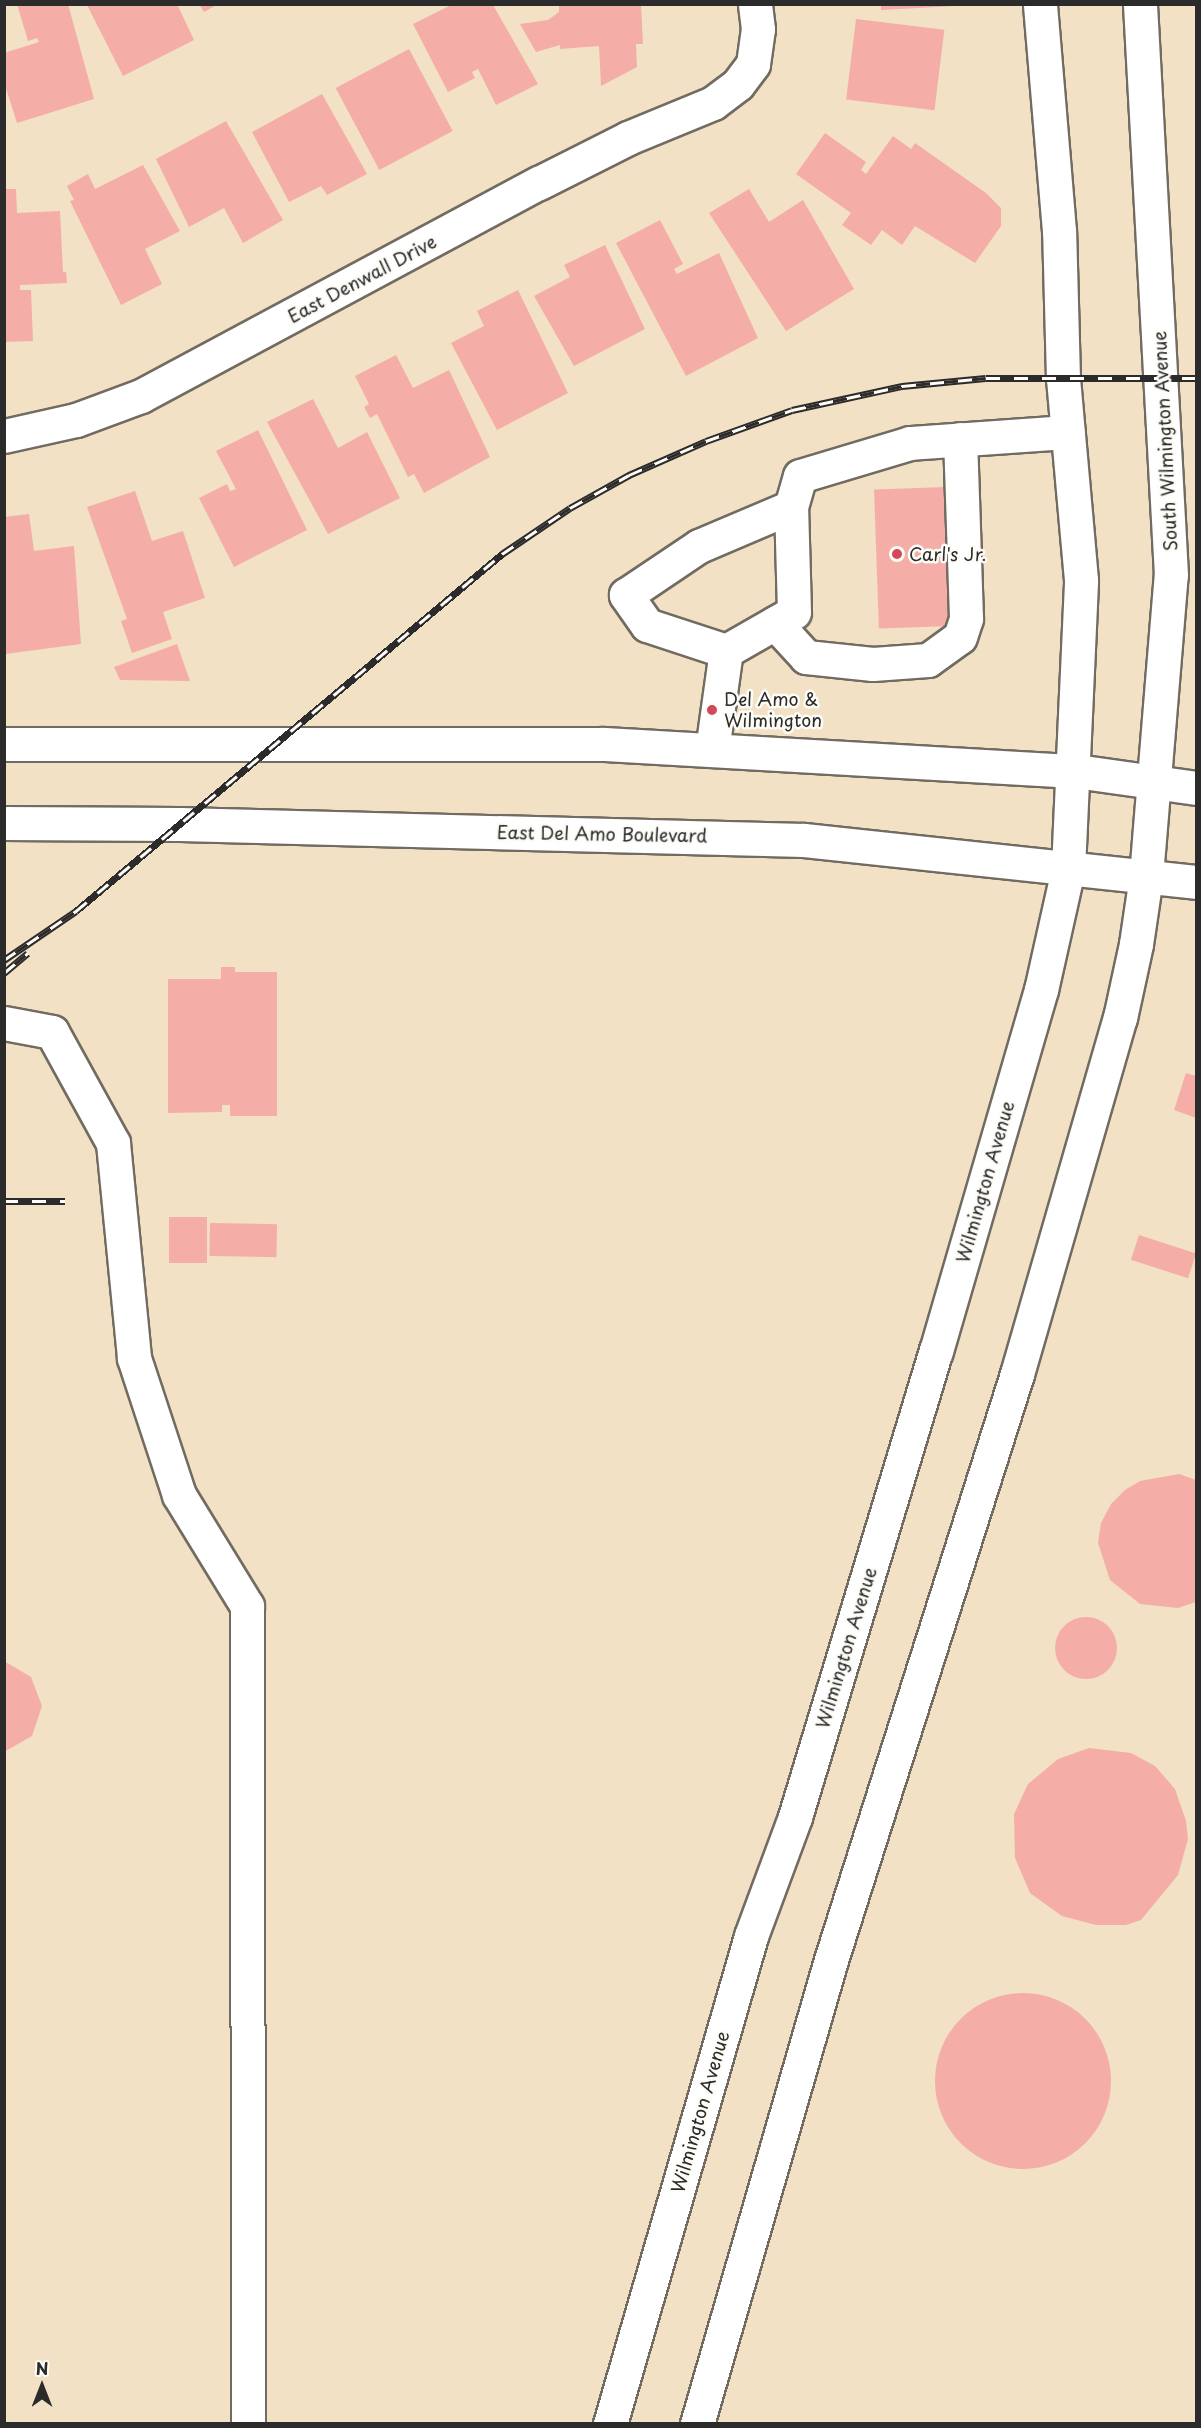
<!DOCTYPE html>
<style>
body{margin:0}
#map{position:relative;width:1201px;height:2428px;overflow:hidden;background:#f2e1c5;font-family:"Playpen Sans",sans-serif}
div>[style]{position:absolute}
[style*='--x']{left:calc(var(--x)*1px);top:calc(var(--y)*1px);width:calc(var(--w)*1px);rotate:calc(var(--a)*1deg)}
.building>*{inset:0;background:#f4aea7;transform-origin:0 0}
.round{border-radius:50%}
.roads{filter:drop-shadow(2px 0 #716b61) drop-shadow(-2px 0 #716b61) drop-shadow(0 2px #716b61) drop-shadow(0 -2px #716b61)}
.minor>*{height:33px;margin:-16.5px;padding:0 16.5px;transform-origin:16.5px;border-radius:16.5px;background:#fff}
.major>*{height:33px;margin:-16.5px;padding:0 16.5px;transform-origin:16.5px;border-radius:16.5px;background:#fff}
.rail>*{height:7px;margin-top:-3.5px;transform-origin:0;background:repeating-linear-gradient(90deg,#fdfcf7 0 14px,#2b2b2b 0 28px);box-sizing:border-box;border-block:2px solid #2b2b2b}
.dots>*{width:16px;height:16px;translate:-50% -50%;box-sizing:border-box;border:3px solid #fdfcf7;border-radius:50%}
span{translate:-50% -50%;white-space:nowrap;text-align:center;line-height:1.15;-webkit-text-stroke:5px #fdfcf7;paint-order:stroke}
.street-label{font-size:18px;color:#2b2b2b}
.poi-label{font-size:18px;color:#2b2b2b}
.left{translate:0 -50%;text-align:left}
.frame{position:absolute;inset:0;border:6px solid #2b2b2b;pointer-events:none}
.north{position:absolute;left:12px;top:2356px;width:60px;height:60px;-webkit-text-stroke:4px #fdfcf7;paint-order:stroke;rotate:0deg;font-size:16px;font-weight:700;line-height:24px;text-align:center;color:#2b2b2b}
.north::after{content:'';display:block;margin:auto;width:21px;height:27px;background:#2b2b2b;clip-path:polygon(50% 0,100% 100%,50% 72%,0 100%)}
</style>
<div id="map">
<div class="building">
<i style="clip-path:polygon(17px 4px,68px 4px,94px 99px,17px 123px,4px 82px,4px 53px,39px 42px,37px 38px,28px 41px)"></i>
<i style="clip-path:polygon(177px 4px,194px 40px,123px 76px,87px 5px)"></i>
<i style="clip-path:polygon(199px 4px,218px 4px,204px 12px)"></i>
<i style="clip-path:polygon(559px 4px,641px 4px,643px 44px,636px 44px,637px 67px,601px 86px,599px 46px,560px 49px,560px 45px,536px 52px,520px 24px,548px 20px,559px 12px)"></i>
<i style="clip-path:polygon(881px 4px,955px 4px,955px 6px,881px 10px)"></i>
<i style="clip-path:polygon(451px 5px,493px 5px,538px 84px,496px 105px,478px 69px,472px 72px,475px 78px,448px 92px,413px 24px)"></i>
<i style="left:856px;top:19px;width:89px;height:81px;rotate:7deg"></i>
<i style="left:409px;top:49px;width:93px;height:83px;rotate:62deg"></i>
<i style="clip-path:polygon(322px 94px,367px 174px,327px 195px,321px 186px,289px 202px,252px 132px)"></i>
<i style="clip-path:polygon(226px 121px,283px 220px,243px 243px,224px 208px,189px 227px,156px 159px)"></i>
<i style="clip-path:polygon(825px 133px,866px 162px,861px 170px,866px 174px,893px 136px,911px 149px,915px 143px,986px 193px,1001px 208px,1001px 226px,975px 263px,915px 226px,902px 245px,882px 230px,871px 245px,842px 225px,851px 213px,796px 174px)"></i>
<i style="clip-path:polygon(143px 165px,180px 231px,145px 249px,162px 284px,121px 305px,70px 201px,74px 200px,67px 186px,88px 174px,95px 189px)"></i>
<i style="clip-path:polygon(4px 189px,16px 189px,17px 213px,60px 211px,63px 272px,66px 272px,67px 283px,20px 285px,20px 290px,31px 290px,33px 341px,4px 342px)"></i>
<i style="clip-path:polygon(749px 189px,769px 222px,803px 200px,854px 289px,786px 331px,709px 213px)"></i>
<i style="clip-path:polygon(660px 220px,683px 264px,674px 269px,677px 274px,719px 253px,758px 338px,686px 376px,616px 243px)"></i>
<i style="clip-path:polygon(605px 245px,645px 329px,574px 366px,534px 296px,570px 277px,564px 265px)"></i>
<i style="clip-path:polygon(518px 290px,568px 393px,497px 430px,451px 343px,484px 326px,477px 311px)"></i>
<i style="clip-path:polygon(396px 355px,413px 388px,449px 370px,490px 457px,424px 493px,414px 474px,408px 477px,377px 414px,370px 418px,364px 407px,369px 404px,355px 376px)"></i>
<i style="clip-path:polygon(313px 399px,338px 448px,367px 432px,400px 498px,328px 534px,267px 422px)"></i>
<i style="clip-path:polygon(258px 430px,307px 530px,234px 567px,199px 498px,227px 484px,230px 491px,236px 489px,216px 451px)"></i>
<i style="left:946px;top:487px;width:139px;height:72px;rotate:88deg"></i>
<i style="clip-path:polygon(135px 491px,152px 541px,183px 531px,205px 598px,163px 612px,172px 639px,132px 653px,121px 621px,127px 619px,87px 507px)"></i>
<i style="clip-path:polygon(29px 514px,34px 551px,74px 546px,81px 644px,5px 654px,4px 517px)"></i>
<i style="clip-path:polygon(177px 644px,190px 681px,120px 680px,114px 667px)"></i>
<i style="clip-path:polygon(221px 967px,235px 967px,235px 972px,277px 972px,277px 1116px,230px 1116px,230px 1105px,222px 1105px,222px 1112px,168px 1113px,168px 979px,221px 979px)"></i>
<i style="clip-path:polygon(1186px 1073px,1196px 1076px,1196px 1118px,1174px 1110px)"></i>
<i style="left:169px;top:1217px;width:38px;height:46px"></i>
<i style="left:210px;top:1223px;width:67px;height:33px;rotate:1deg"></i>
<i style="left:1139px;top:1235px;width:60px;height:26px;rotate:18deg"></i>
<i style="clip-path:polygon(1179px 1474px,1196px 1480px,1196px 1602px,1178px 1608px,1140px 1604px,1110px 1580px,1098px 1543px,1101px 1523px,1111px 1504px,1125px 1490px,1140px 1481px)"></i>
<i class="round" style="left:1055px;top:1617px;width:62px;height:62px"></i>
<i style="clip-path:polygon(4px 1661px,31px 1677px,42px 1706px,32px 1736px,4px 1752px)"></i>
<i style="clip-path:polygon(1089px 1748px,1131px 1753px,1155px 1766px,1175px 1789px,1186px 1821px,1188px 1839px,1178px 1875px,1141px 1920px,1126px 1925px,1096px 1925px,1062px 1916px,1030px 1893px,1015px 1858px,1014px 1814px,1028px 1784px,1058px 1759px)"></i>
<i class="round" style="left:935px;top:1993px;width:176px;height:176px"></i>
</div>
<div class="roads">
<div class="minor">
<i style="--x:4;--y:436;--w:74;--a:-12.5"></i>
<i style="--x:76;--y:420;--w:69;--a:-20.3"></i>
<i style="--x:141;--y:396;--w:451;--a:-28.2"></i>
<i style="--x:539;--y:183;--w:100;--a:-26.8"></i>
<i style="--x:628;--y:138;--w:92;--a:-22.4"></i>
<i style="--x:713;--y:103;--w:31;--a:-37"></i>
<i style="--x:738;--y:84;--w:25;--a:-53"></i>
<i style="--x:753;--y:64;--w:35;--a:-82"></i>
<i style="--x:758;--y:29;--w:25;--a:-97"></i>
<i style="--x:775;--y:623;--w:46;--a:47.6"></i>
<i style="--x:806;--y:657;--w:67;--a:6"></i>
<i style="--x:873;--y:664;--w:55;--a:-4.2"></i>
<i style="--x:928;--y:660;--w:39;--a:-36"></i>
<i style="--x:960;--y:637;--w:20;--a:-72"></i>
<i style="--x:966;--y:618;--w:179;--a:-91.9"></i>
<i style="--x:726;--y:651;--w:78;--a:-29.8"></i>
<i style="--x:794;--y:612;--w:107;--a:-91.6"></i>
<i style="--x:712;--y:750;--w:100;--a:-82"></i>
<i style="--x:726;--y:651;--w:83;--a:-161.8"></i>
<i style="--x:647;--y:625;--w:37;--a:-125"></i>
<i style="--x:626;--y:595;--w:88;--a:-33.9"></i>
<i style="--x:699;--y:546;--w:100;--a:-23"></i>
<i style="--x:791;--y:507;--w:32;--a:-74"></i>
<i style="--x:800;--y:476;--w:115;--a:-16.7"></i>
<i style="--x:910;--y:443;--w:158;--a:-4"></i>
<i style="--x:4;--y:1023;--w:49;--a:10.6"></i>
<i style="--x:52;--y:1032;--w:127;--a:61.2"></i>
<i style="--x:113;--y:1143;--w:216;--a:84.4"></i>
<i style="--x:134;--y:1358;--w:144;--a:71.8"></i>
<i style="--x:179;--y:1495;--w:130;--a:58.5"></i>
<i style="--x:247;--y:1606;--w:818;--a:89.93"></i>
</div>
<div class="major">
<i style="--x:4;--y:744;--w:600;--a:0"></i>
<i style="--x:604;--y:744;--w:472;--a:3.3"></i>
<i style="--x:1075;--y:771;--w:122;--a:8"></i>
<i style="--x:4;--y:823;--w:176;--a:0.3"></i>
<i style="--x:180;--y:824;--w:624;--a:1.47"></i>
<i style="--x:804;--y:840;--w:394;--a:6.1"></i>
<i style="--x:610;--y:2424;--w:508;--a:-73.88"></i>
<i style="--x:751;--y:1936;--w:127;--a:-69.7"></i>
<i style="--x:795;--y:1817;--w:487;--a:-73.2"></i>
<i style="--x:936;--y:1351;--w:376;--a:-73.8"></i>
<i style="--x:1041;--y:990;--w:124;--a:-77.4"></i>
<i style="--x:1068;--y:869;--w:289;--a:-87.4"></i>
<i style="--x:1081;--y:580;--w:202;--a:-95.1"></i>
<i style="--x:1063;--y:379;--w:148;--a:-91.5"></i>
<i style="--x:1059;--y:231;--w:228;--a:-94.8"></i>
<i style="--x:697;--y:2424;--w:483;--a:-73.9"></i>
<i style="--x:831;--y:1960;--w:615;--a:-72.39"></i>
<i style="--x:1017;--y:1374;--w:371;--a:-73.9"></i>
<i style="--x:1120;--y:1018;--w:76;--a:-77.8"></i>
<i style="--x:1136;--y:944;--w:69;--a:-81.6"></i>
<i style="--x:1146;--y:876;--w:302;--a:-85.3"></i>
<i style="--x:1171;--y:575;--w:572;--a:-93.11"></i>
</div>
</div>
<div class="rail">
<i style="--x:4;--y:960;--w:87;--a:-34.2"></i>
<i style="--x:76;--y:911;--w:556;--a:-39.96"></i>
<i style="--x:502;--y:554;--w:82;--a:-34.1"></i>
<i style="--x:570;--y:508;--w:68;--a:-29.2"></i>
<i style="--x:629;--y:475;--w:84;--a:-23.8"></i>
<i style="--x:706;--y:441;--w:91;--a:-19.8"></i>
<i style="--x:792;--y:410;--w:113;--a:-12.3"></i>
<i style="--x:902;--y:386;--w:84;--a:-5.4"></i>
<i style="--x:986;--y:378;--w:210;--a:0"></i>
<i style="--x:4;--y:973;--w:31;--a:-40"></i>
<i style="--x:4;--y:1201;--w:61;--a:0"></i>
</div>
<div class="dots">
<i style="left:897px;top:554px;background:#d1495b"></i>
<i style="left:712px;top:710px;background:#d1495b"></i>
</div>
<div class="street-label">
<span style="left:362px;top:279px;rotate:-28deg">East Denwall Drive</span>
<span style="left:1165px;top:441px;rotate:-93deg">South Wilmington Avenue</span>
<span style="left:602px;top:834px;rotate:1deg">East Del Amo Boulevard</span>
<span style="left:985px;top:1182px;rotate:-74deg">Wilmington Avenue</span>
<span style="left:846px;top:1648px;rotate:-73deg">Wilmington Avenue</span>
<span style="left:700px;top:2112px;rotate:-74deg">Wilmington Avenue</span>
</div>
<div class="poi-label">
<span class="left" style="left:909px;top:554px">Carl's Jr.</span>
<span class="left" style="left:724px;top:710px">Del Amo &amp;<br>Wilmington</span>
</div>
<div class="frame"></div>
<div class="north">N</div>
</div>
